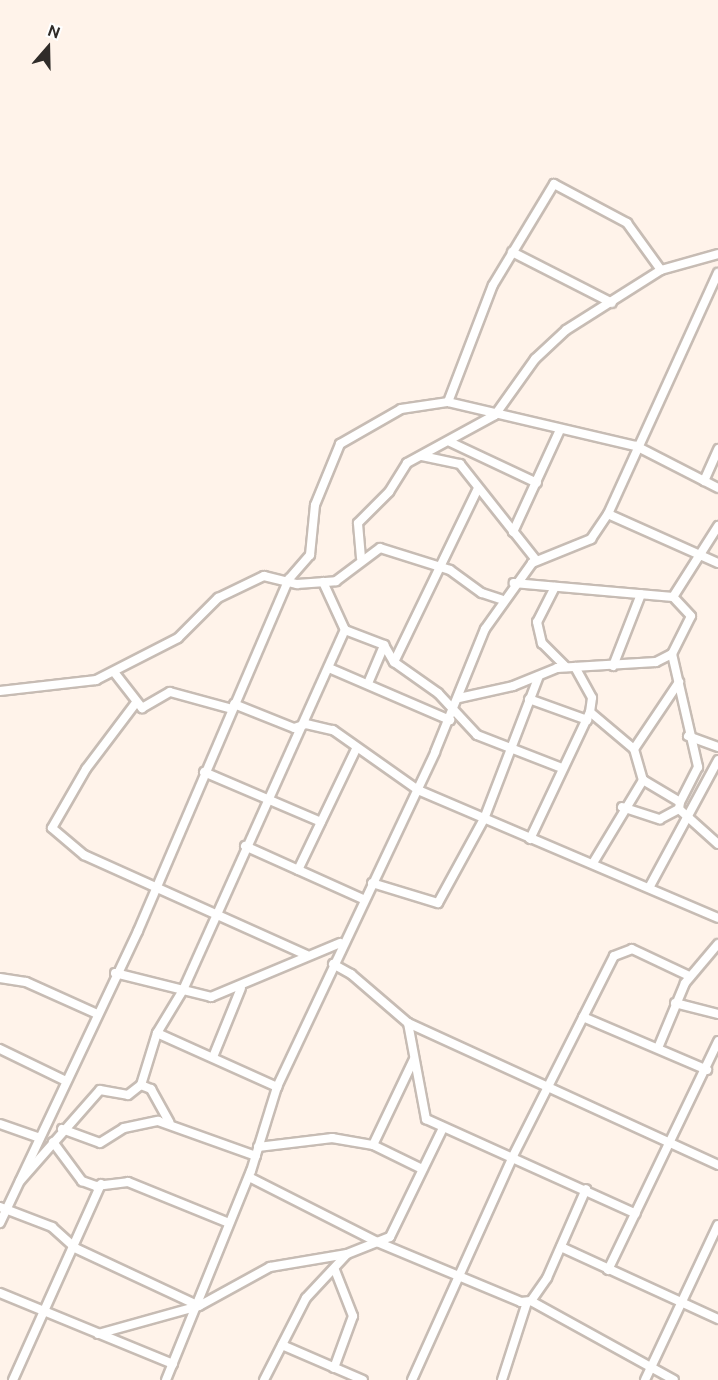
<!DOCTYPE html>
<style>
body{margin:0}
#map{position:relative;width:718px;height:1380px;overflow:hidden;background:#fff3ea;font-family:Ubuntu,sans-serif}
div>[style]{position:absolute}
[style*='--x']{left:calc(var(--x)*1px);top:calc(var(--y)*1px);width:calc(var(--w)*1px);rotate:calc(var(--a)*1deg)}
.roads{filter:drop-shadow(2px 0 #c7bcb4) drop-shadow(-2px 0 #c7bcb4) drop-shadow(0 2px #c7bcb4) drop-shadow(0 -2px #c7bcb4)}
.minor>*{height:8px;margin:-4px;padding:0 4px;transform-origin:4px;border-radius:4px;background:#fff}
span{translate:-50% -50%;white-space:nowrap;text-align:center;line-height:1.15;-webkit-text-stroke:5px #fff;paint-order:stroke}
.north{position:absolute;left:18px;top:18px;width:60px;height:60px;-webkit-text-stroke:4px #fff;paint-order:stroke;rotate:20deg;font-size:16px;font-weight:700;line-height:24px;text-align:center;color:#302c29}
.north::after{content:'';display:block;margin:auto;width:21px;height:27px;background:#302c29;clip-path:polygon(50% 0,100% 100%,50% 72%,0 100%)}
</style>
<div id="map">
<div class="roads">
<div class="minor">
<i style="--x:512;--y:252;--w:112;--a:27"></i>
<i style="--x:448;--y:402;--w:125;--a:-69"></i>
<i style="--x:493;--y:285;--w:118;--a:-58.9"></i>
<i style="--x:554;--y:184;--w:83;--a:28.1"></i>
<i style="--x:627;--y:223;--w:58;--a:54.1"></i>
<i style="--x:450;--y:442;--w:96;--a:25.2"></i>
<i style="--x:422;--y:456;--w:39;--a:12"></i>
<i style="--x:460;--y:464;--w:122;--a:51.6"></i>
<i style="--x:704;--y:481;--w:35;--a:-66"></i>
<i style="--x:608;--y:514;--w:120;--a:24"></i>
<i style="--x:513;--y:532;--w:112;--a:-65.3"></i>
<i style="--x:361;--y:558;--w:35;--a:-95"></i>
<i style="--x:358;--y:523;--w:44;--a:-45"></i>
<i style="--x:389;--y:492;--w:34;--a:-58"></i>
<i style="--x:407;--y:463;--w:100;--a:-28.6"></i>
<i style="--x:495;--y:415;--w:69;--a:-54.5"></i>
<i style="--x:535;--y:359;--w:42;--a:-43.1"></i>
<i style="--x:566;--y:330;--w:112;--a:-32.3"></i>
<i style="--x:661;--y:270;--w:59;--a:-15.7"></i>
<i style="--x:323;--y:582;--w:53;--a:65.4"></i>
<i style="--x:345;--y:630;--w:42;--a:21"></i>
<i style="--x:384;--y:645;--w:20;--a:60"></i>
<i style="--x:394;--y:662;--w:54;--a:35.2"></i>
<i style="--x:438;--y:693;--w:57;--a:47.1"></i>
<i style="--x:477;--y:735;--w:91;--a:21.2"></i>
<i style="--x:555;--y:587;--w:39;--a:117"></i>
<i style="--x:537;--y:622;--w:22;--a:77"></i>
<i style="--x:542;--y:643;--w:34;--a:45"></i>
<i style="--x:673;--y:597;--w:84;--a:-57.6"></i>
<i style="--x:672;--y:654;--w:116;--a:77"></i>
<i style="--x:698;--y:767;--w:39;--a:117"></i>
<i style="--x:394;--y:662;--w:193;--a:-64.2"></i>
<i style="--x:613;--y:666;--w:77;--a:-68.7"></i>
<i style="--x:575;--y:667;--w:35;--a:61"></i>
<i style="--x:592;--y:698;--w:14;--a:98"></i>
<i style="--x:590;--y:712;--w:57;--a:40.1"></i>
<i style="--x:634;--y:749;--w:32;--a:74"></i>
<i style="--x:643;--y:780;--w:43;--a:30.7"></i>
<i style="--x:680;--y:802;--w:7;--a:98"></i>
<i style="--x:679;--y:809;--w:52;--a:41.9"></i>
<i style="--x:329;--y:668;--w:132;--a:23.3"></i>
<i style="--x:114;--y:672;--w:46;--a:52.1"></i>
<i style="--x:142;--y:708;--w:32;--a:-30"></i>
<i style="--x:170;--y:692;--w:64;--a:15.3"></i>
<i style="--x:369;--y:681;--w:39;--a:-67"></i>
<i style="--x:0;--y:691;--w:97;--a:-6.5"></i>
<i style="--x:96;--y:680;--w:92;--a:-27.1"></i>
<i style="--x:178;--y:638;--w:57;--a:-45"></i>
<i style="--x:218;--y:598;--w:51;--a:-25.6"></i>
<i style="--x:264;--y:576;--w:34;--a:14"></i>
<i style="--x:297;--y:584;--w:39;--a:-4"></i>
<i style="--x:336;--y:581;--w:55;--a:-36.9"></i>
<i style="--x:380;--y:548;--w:73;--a:17.4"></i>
<i style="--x:450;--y:570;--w:39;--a:36"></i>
<i style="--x:482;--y:593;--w:20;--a:18"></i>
<i style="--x:459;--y:698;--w:55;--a:-12.5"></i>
<i style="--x:513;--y:686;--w:48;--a:-22.2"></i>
<i style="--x:557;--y:668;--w:99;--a:-3.5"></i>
<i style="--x:656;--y:662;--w:18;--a:-27"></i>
<i style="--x:672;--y:654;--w:42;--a:-63.4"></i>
<i style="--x:691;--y:616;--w:26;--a:-133"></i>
<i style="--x:673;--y:597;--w:160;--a:-175"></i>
<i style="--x:529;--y:699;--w:62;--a:19.9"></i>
<i style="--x:135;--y:704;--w:81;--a:127"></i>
<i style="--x:86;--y:769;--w:68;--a:120"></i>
<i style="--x:52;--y:828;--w:42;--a:40.2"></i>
<i style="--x:84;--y:855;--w:244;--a:24.2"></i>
<i style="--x:234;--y:704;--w:65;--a:21.8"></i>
<i style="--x:294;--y:728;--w:13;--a:-18"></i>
<i style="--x:306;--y:724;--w:28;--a:13"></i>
<i style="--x:333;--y:730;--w:104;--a:35.2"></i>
<i style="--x:418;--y:790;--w:326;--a:23.1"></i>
<i style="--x:688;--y:736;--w:32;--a:20"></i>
<i style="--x:634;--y:749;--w:81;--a:-56.1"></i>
<i style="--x:204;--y:772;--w:127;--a:23.1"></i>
<i style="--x:622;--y:807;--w:40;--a:18"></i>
<i style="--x:660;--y:819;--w:21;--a:-28"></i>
<i style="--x:530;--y:839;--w:140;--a:-64.7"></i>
<i style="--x:245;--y:846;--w:129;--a:24.2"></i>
<i style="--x:593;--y:863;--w:97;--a:-58.9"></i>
<i style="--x:298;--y:870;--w:134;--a:-64.4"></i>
<i style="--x:372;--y:883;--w:69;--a:16.9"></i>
<i style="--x:438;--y:903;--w:96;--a:-61.3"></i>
<i style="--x:484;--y:819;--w:153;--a:-69"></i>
<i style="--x:650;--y:886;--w:143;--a:-61.6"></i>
<i style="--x:333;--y:964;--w:21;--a:29"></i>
<i style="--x:351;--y:974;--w:75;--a:40.7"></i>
<i style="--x:408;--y:1023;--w:341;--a:24.6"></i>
<i style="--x:115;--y:973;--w:99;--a:14"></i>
<i style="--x:211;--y:997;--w:140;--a:-22.7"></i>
<i style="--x:0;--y:978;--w:26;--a:9"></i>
<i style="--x:26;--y:982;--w:76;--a:24.2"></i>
<i style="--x:675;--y:1003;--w:44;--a:14.3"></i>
<i style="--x:583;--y:1017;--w:135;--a:23.1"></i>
<i style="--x:408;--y:1023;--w:98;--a:79.4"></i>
<i style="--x:426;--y:1119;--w:230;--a:24.3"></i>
<i style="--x:157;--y:1033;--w:132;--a:24.2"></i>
<i style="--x:658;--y:1048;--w:70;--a:-67.4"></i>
<i style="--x:685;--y:983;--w:51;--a:-49.8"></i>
<i style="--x:0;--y:1049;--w:73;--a:25.9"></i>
<i style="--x:213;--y:1057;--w:74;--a:-67.9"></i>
<i style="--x:141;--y:1085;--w:54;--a:-72.9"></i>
<i style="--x:157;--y:1033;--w:50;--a:-58.8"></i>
<i style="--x:183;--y:990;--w:395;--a:-65.8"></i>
<i style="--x:0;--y:1124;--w:42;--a:19.3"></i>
<i style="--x:62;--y:1129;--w:40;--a:20.2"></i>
<i style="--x:100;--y:1143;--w:28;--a:-32"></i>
<i style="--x:124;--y:1128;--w:35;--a:-12"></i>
<i style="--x:158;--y:1121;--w:104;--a:19.7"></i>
<i style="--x:53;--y:1142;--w:49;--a:53.4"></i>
<i style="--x:82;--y:1181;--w:15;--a:20"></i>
<i style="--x:96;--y:1186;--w:32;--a:-7"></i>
<i style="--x:128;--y:1182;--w:109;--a:22.1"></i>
<i style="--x:373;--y:1145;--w:95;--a:-64.5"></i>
<i style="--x:258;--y:1147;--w:75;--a:-6.9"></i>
<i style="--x:332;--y:1138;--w:42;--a:9.7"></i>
<i style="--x:373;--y:1145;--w:55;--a:26.1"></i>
<i style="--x:249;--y:1177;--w:144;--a:26.9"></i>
<i style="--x:377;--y:1242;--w:156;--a:22.6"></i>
<i style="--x:521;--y:1302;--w:10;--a:-6"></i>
<i style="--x:531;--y:1301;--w:28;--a:-55"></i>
<i style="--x:547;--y:1278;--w:97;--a:-66.3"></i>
<i style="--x:20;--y:1181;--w:121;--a:-48.7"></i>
<i style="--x:100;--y:1090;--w:28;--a:10"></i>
<i style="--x:128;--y:1095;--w:16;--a:-38"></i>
<i style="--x:141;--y:1085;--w:11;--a:22"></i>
<i style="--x:151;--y:1089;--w:38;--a:61"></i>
<i style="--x:0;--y:1207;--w:56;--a:21"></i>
<i style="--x:52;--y:1227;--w:31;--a:42"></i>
<i style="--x:75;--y:1248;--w:132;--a:25"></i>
<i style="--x:0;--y:1223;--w:323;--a:-64.7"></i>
<i style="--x:138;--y:931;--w:383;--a:-66.8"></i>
<i style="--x:289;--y:579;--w:32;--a:-49"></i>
<i style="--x:310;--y:555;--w:50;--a:-84.3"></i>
<i style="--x:315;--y:505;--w:66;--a:-67.7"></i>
<i style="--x:340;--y:444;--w:70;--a:-29.8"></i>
<i style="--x:401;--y:409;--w:48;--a:-8.5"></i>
<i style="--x:448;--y:402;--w:193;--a:13.2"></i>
<i style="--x:636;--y:446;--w:92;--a:27.1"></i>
<i style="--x:561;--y:1247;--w:173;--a:24.6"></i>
<i style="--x:608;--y:1270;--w:254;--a:-64.3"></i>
<i style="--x:0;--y:1293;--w:187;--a:22.3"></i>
<i style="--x:531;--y:1301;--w:163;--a:28.9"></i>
<i style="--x:98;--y:1334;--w:105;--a:-15.5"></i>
<i style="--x:199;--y:1306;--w:81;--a:-28.8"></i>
<i style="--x:270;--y:1267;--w:78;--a:-9.6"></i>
<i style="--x:347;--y:1254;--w:46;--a:-21.6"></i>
<i style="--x:390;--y:1237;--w:121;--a:-64.1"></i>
<i style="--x:282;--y:1345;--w:88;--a:23.4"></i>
<i style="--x:334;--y:1368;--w:55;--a:-69.9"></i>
<i style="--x:353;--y:1316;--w:49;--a:-111.4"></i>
<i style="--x:13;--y:1380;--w:215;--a:-65.8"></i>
<i style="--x:166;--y:1380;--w:226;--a:-67.9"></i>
<i style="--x:251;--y:1171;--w:88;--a:-72.8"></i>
<i style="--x:277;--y:1087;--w:370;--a:-64.7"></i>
<i style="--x:435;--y:752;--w:133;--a:-67.9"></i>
<i style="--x:485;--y:629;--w:81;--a:-54.5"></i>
<i style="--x:532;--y:563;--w:64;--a:-22.1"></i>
<i style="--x:591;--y:539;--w:30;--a:-56"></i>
<i style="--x:608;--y:514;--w:265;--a:-65.5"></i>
<i style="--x:264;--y:1380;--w:92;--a:-62.9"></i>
<i style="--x:306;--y:1298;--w:60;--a:-47"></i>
<i style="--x:412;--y:1380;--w:246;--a:-65.7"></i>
<i style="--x:513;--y:1156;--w:224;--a:-63.2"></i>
<i style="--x:614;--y:956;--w:19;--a:-21"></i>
<i style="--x:632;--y:949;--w:63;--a:25.3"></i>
<i style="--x:502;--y:1380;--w:82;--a:-72.2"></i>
<i style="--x:645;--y:1380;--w:171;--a:-64.8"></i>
</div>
</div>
<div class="north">N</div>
</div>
